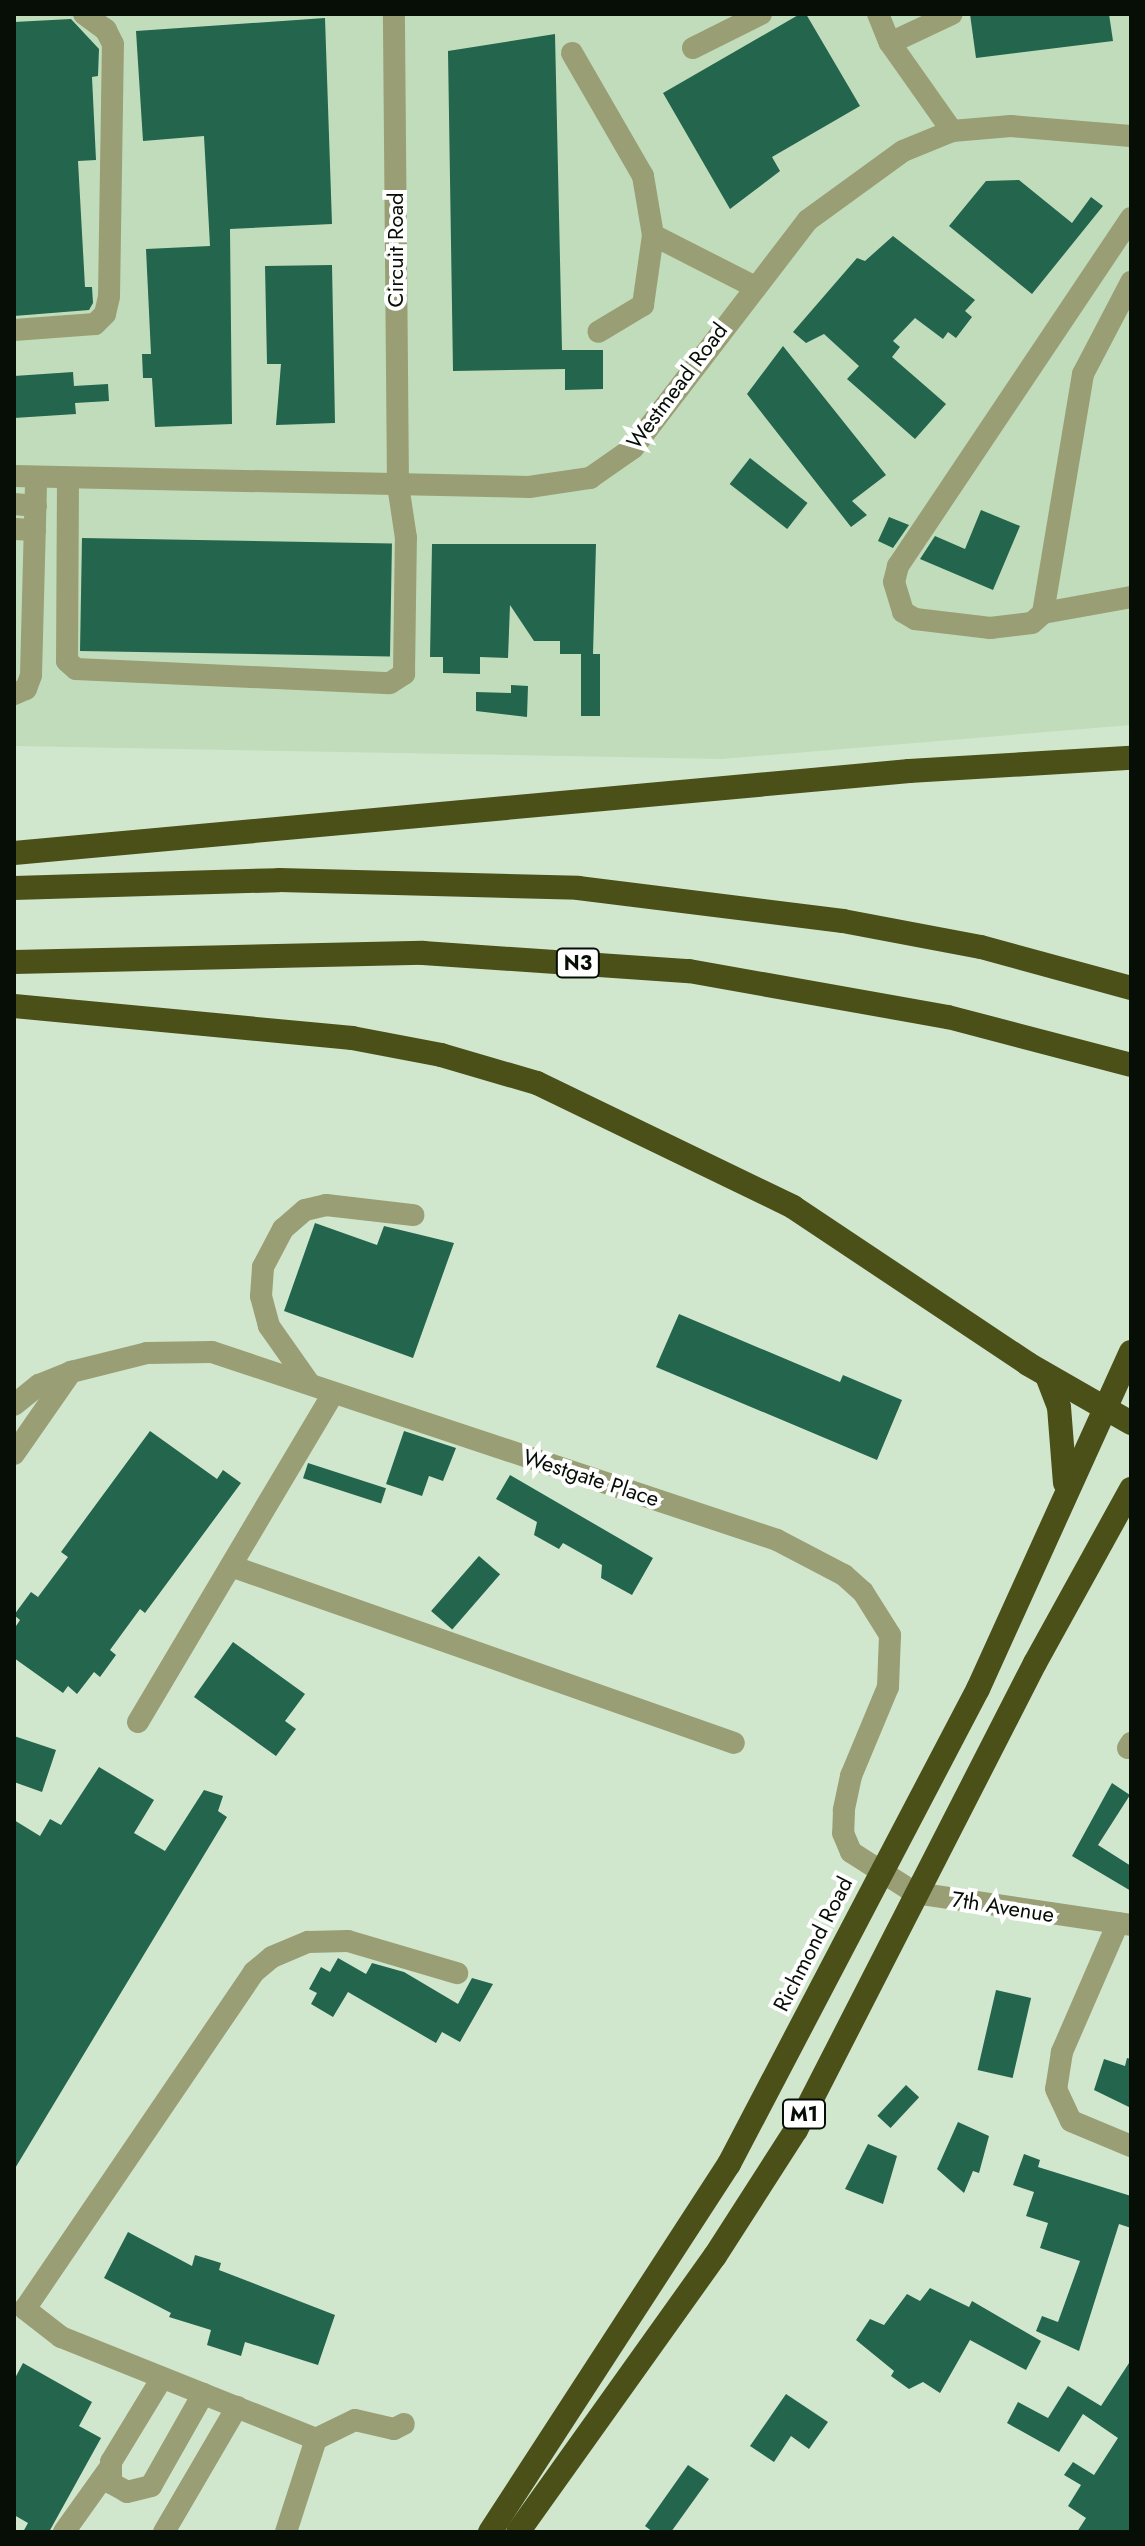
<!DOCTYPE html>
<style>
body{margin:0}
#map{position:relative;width:1145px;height:2546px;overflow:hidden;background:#d1e7cd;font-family:Jost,sans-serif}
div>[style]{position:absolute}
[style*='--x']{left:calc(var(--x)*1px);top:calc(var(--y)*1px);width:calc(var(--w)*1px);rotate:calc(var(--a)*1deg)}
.built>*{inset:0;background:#c1dcbb}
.building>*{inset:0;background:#23654d;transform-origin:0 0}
.minor>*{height:22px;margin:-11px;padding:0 11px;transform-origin:11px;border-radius:11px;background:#999e75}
.highway>*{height:24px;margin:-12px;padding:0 12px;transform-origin:12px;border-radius:12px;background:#4b5019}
span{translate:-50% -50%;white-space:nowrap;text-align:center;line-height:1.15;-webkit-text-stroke:8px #fff;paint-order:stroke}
.shield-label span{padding:2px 6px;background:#fff;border:2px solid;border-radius:6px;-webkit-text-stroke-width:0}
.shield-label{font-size:20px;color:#070e06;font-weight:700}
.street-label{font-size:22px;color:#070e06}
.frame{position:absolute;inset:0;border:16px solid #070e06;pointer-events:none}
</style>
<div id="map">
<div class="built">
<i style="clip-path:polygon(14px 14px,1131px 14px,1131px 725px,722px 759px,14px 746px)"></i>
</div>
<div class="building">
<i style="clip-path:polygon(800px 14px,806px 14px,860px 106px,772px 157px,780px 171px,730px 209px,663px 93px)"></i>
<i style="clip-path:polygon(970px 14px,1109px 14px,1113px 41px,976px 58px)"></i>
<i style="clip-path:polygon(325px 18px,332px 224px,230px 229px,232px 424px,155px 427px,152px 378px,143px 378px,142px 354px,151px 354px,146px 249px,210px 246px,204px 136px,143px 141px,136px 31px)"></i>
<i style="clip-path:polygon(71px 19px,99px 49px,98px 76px,92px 77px,96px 160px,78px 161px,85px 287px,92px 287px,93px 303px,89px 310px,14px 316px,14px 22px)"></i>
<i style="clip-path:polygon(555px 34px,562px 350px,603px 350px,603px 389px,565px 390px,565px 369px,453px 371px,448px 51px)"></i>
<i style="clip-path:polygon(1019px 180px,1072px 223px,1091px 197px,1103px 206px,1032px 294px,949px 226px,986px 181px)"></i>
<i style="clip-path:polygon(893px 236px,975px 300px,965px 311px,972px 317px,956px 338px,948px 332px,943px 339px,915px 318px,893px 341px,900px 347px,892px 357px,946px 404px,915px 439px,847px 379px,859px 366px,824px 334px,806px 343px,793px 332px,857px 258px,865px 261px)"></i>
<i style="clip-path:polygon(332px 265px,335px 423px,276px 425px,281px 364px,267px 364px,265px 266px)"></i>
<i style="clip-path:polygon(783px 346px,886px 475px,852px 501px,867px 515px,851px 527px,747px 394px)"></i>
<i style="clip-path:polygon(73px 372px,74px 386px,108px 384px,109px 401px,75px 403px,76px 414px,14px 418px,14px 376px)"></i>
<i style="left:750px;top:458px;width:73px;height:33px;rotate:38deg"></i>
<i style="clip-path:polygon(981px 510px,1020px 526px,993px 590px,920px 559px,935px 536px,965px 549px)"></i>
<i style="clip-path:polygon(889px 517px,909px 525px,893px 548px,878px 541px)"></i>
<i style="left:82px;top:538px;width:310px;height:113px;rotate:1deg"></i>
<i style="clip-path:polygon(432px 544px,596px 544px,593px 654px,600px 654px,600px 716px,581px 716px,581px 654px,560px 654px,560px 641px,534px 641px,510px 605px,508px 658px,480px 657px,480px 674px,443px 673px,443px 657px,430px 657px)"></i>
<i style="clip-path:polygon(511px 685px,528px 686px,527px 717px,476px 711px,476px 692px,511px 693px)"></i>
<i style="clip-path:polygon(315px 1223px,377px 1245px,384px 1226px,454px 1243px,413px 1358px,284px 1311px)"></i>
<i style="clip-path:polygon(679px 1314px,840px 1382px,843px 1375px,902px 1400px,877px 1460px,656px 1367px)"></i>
<i style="clip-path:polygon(150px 1431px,217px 1479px,223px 1470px,241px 1483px,145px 1613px,140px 1609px,110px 1650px,116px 1655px,100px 1677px,94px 1672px,77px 1694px,68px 1686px,63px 1693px,14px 1658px,14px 1629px,20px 1620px,14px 1615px,31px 1592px,38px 1597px,68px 1557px,61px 1552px)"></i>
<i style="clip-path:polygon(404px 1431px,456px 1448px,443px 1481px,429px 1476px,422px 1496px,386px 1484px)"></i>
<i style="left:308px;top:1463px;width:82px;height:16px;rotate:18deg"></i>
<i style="clip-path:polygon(510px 1475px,653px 1558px,632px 1595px,601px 1578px,602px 1565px,563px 1543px,559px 1549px,534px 1535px,537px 1522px,496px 1499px)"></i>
<i style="left:479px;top:1556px;width:28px;height:73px;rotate:41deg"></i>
<i style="clip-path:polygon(233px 1642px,305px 1694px,285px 1721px,296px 1729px,276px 1756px,194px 1697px)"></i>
<i style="clip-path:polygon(14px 1736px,56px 1750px,42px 1792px,14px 1782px)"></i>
<i style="clip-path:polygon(99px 1767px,154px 1800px,134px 1833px,165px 1851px,204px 1790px,223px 1796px,218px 1811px,227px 1817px,14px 2170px,14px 1820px,40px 1836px,50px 1819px,61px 1825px)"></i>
<i style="clip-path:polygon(1112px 1783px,1130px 1795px,1098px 1845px,1131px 1866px,1131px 1891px,1072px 1856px)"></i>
<i style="clip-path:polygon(338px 1958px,366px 1974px,372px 1963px,404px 1972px,458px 2004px,472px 1978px,493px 1984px,460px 2042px,442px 2032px,436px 2043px,348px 1992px,333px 2017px,311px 2004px,317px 1993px,309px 1989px,321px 1967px,330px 1972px)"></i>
<i style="left:996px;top:1990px;width:36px;height:82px;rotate:13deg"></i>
<i style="clip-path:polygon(1127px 2058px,1131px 2059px,1131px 2108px,1094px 2090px,1104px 2059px,1125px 2066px)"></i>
<i style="left:906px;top:2085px;width:18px;height:42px;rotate:43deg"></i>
<i style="clip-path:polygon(958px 2122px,989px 2136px,979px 2173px,973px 2171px,964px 2193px,937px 2169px)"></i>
<i style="clip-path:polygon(868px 2144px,897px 2156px,883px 2204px,845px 2189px)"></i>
<i style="clip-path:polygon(1024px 2154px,1040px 2160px,1038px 2167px,1131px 2196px,1131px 2228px,1119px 2224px,1079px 2351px,1036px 2331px,1042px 2316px,1058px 2322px,1080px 2261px,1040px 2248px,1048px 2223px,1026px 2216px,1034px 2192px,1013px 2185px)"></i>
<i style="clip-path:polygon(128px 2232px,192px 2266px,195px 2255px,221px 2263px,219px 2270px,335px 2315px,318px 2365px,245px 2342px,241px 2356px,207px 2345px,211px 2330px,169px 2317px,171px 2313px,104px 2278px)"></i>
<i style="clip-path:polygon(930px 2288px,969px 2307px,972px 2301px,1041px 2341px,1026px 2370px,970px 2340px,940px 2393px,923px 2382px,909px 2389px,891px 2376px,894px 2371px,856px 2340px,870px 2319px,884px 2325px,907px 2294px,920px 2301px)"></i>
<i style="clip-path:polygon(1131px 2360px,1131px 2532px,1077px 2532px,1086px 2518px,1068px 2506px,1081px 2485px,1064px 2475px,1073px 2462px,1094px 2475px,1118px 2438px,1083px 2414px,1059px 2452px,1007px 2423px,1018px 2402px,1048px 2418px,1068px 2386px,1101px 2406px)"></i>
<i style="clip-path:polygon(23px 2363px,92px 2402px,79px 2426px,101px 2438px,49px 2532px,23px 2532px,28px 2523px,14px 2515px,14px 2380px)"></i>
<i style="clip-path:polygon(786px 2394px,828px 2422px,809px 2449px,791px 2436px,774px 2462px,750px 2446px)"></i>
<i style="clip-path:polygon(688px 2465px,709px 2479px,671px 2532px,653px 2532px,645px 2526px)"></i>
</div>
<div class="minor">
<i style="--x:878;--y:14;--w:31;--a:68"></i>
<i style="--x:890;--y:43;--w:108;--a:54.8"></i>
<i style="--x:890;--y:43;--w:68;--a:-25.1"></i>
<i style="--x:693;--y:48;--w:76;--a:-26.6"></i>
<i style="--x:572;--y:53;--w:142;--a:60"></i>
<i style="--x:643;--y:176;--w:60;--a:80.4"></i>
<i style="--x:653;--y:235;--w:71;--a:98.1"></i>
<i style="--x:643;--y:305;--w:52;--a:149"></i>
<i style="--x:1131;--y:218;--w:419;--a:123.8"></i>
<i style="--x:898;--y:566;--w:16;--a:104"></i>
<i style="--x:894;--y:582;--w:31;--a:73"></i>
<i style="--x:903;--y:612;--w:14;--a:30"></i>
<i style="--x:915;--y:619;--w:76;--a:6.8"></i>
<i style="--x:990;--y:628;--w:42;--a:-6.8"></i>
<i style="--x:1032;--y:623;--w:15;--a:-42"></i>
<i style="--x:1043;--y:613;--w:242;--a:-80.5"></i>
<i style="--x:1083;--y:374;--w:104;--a:-62.4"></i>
<i style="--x:653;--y:235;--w:112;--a:27"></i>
<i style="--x:14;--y:330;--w:81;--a:-4.2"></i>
<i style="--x:95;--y:324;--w:14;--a:-45"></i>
<i style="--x:105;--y:314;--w:18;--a:-77"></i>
<i style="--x:109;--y:296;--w:252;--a:-89.1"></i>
<i style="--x:113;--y:44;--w:16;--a:-117"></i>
<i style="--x:106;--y:30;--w:27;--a:-144"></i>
<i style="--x:14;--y:476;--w:515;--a:1.22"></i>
<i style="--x:529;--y:487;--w:62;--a:-8.4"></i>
<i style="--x:590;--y:478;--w:52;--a:-34.9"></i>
<i style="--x:633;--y:448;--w:287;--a:-52.5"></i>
<i style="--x:808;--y:220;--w:117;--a:-36"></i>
<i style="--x:903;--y:151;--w:53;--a:-22.2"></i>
<i style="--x:952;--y:131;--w:59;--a:-4.8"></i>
<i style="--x:1011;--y:126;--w:120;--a:4.8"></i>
<i style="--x:68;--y:478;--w:183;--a:90.3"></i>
<i style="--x:67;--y:661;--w:12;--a:42"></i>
<i style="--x:76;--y:669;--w:314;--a:2.6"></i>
<i style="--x:390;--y:683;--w:17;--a:-33"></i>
<i style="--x:404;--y:674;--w:136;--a:-89.2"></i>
<i style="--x:406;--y:538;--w:54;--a:-98.6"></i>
<i style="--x:398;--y:485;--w:471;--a:-90.5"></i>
<i style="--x:14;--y:504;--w:22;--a:5"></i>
<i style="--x:14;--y:529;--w:21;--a:3"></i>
<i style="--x:1043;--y:613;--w:89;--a:-10.3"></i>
<i style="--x:14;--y:694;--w:13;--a:-23"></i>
<i style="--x:26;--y:689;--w:15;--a:-70"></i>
<i style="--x:31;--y:675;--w:197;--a:-88.5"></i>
<i style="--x:309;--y:1383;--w:70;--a:-125.1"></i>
<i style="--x:269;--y:1326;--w:31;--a:-105"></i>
<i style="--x:261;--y:1296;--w:29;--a:-86"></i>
<i style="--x:263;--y:1267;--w:43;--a:-62.2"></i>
<i style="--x:283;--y:1229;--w:29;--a:-41"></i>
<i style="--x:305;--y:1210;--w:22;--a:-13"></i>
<i style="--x:326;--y:1205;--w:88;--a:6.6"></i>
<i style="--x:14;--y:1405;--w:32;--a:-39"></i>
<i style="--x:39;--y:1385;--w:35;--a:-22"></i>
<i style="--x:71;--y:1372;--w:78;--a:-14"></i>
<i style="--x:147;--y:1353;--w:65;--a:-0.9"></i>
<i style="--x:212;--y:1352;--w:595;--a:18.4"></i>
<i style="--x:777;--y:1540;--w:76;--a:27.6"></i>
<i style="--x:844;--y:1575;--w:25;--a:42"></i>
<i style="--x:863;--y:1592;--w:51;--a:57.9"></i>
<i style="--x:890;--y:1635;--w:52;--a:92.2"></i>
<i style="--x:888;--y:1687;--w:96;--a:112.6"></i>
<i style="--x:851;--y:1776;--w:35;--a:102"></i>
<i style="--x:844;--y:1810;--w:23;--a:92"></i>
<i style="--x:843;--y:1833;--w:21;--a:67"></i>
<i style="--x:851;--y:1852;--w:76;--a:32.6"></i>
<i style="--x:915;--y:1893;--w:218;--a:8.4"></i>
<i style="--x:14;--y:1454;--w:100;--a:-55.2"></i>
<i style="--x:231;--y:1566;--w:533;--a:19.39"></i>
<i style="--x:138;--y:1722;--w:382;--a:-59.3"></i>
<i style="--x:1128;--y:1748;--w:6;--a:-59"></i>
<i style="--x:1118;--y:1923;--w:141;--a:113.5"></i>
<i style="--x:1062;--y:2052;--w:37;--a:99"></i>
<i style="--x:1056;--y:2089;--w:35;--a:65"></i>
<i style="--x:1071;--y:2121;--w:65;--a:22.6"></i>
<i style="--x:162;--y:2378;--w:98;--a:121.3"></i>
<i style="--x:111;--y:2462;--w:21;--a:90"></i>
<i style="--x:111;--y:2483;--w:18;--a:29"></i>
<i style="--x:127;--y:2492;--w:25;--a:-14"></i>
<i style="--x:151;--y:2486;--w:106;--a:-60.5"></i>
<i style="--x:316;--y:2439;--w:43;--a:-26"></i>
<i style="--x:355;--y:2420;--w:40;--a:13"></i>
<i style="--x:394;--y:2429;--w:11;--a:-27"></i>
<i style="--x:64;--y:2532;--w:77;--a:-54.5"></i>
<i style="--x:164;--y:2532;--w:145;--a:-59.7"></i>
<i style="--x:286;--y:2532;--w:98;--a:-72.1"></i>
<i style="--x:316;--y:2439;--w:275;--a:-158.2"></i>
<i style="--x:61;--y:2337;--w:46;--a:-142.1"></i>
<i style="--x:25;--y:2309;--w:407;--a:-55.8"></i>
<i style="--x:254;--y:1972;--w:23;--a:-40"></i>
<i style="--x:272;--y:1957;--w:39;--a:-23"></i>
<i style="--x:308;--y:1942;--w:40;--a:-1.4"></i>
<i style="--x:348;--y:1941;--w:114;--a:16.4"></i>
</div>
<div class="highway">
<i style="--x:14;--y:853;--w:899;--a:-5.23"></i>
<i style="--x:909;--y:771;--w:222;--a:-3.4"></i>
<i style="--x:14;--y:888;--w:265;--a:-1.7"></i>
<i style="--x:279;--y:880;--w:299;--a:1.5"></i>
<i style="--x:578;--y:888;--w:267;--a:7.1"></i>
<i style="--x:843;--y:921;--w:140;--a:10.7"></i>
<i style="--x:981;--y:947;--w:156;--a:15.3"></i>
<i style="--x:14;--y:962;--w:409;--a:-1.3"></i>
<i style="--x:423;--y:953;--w:267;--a:3.9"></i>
<i style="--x:689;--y:971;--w:263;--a:10.1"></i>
<i style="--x:948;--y:1017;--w:189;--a:14.7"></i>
<i style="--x:14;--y:1006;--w:340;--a:5.4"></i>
<i style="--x:352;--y:1038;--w:91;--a:10.8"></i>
<i style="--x:441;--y:1055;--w:100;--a:16.3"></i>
<i style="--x:537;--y:1083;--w:284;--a:25.8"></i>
<i style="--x:793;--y:1207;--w:283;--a:33.7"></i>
<i style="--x:1028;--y:1364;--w:119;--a:29.8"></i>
<i style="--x:1047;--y:1376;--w:33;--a:69"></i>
<i style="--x:1059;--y:1407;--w:76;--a:85.5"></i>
<i style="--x:490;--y:2532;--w:439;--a:-57"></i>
<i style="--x:729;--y:2164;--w:536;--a:-62.34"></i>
<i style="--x:978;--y:1689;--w:370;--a:-65.6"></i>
<i style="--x:518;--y:2532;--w:339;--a:-54.5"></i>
<i style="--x:715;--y:2256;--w:150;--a:-57.3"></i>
<i style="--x:796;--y:2130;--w:525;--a:-62.9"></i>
<i style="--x:1035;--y:1663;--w:199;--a:-61.1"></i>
</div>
<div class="shield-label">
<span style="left:578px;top:963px">N3</span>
<span style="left:804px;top:2114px">M1</span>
</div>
<div class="street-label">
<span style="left:396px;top:250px;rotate:-90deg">Circuit Road</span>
<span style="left:677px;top:386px;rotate:-53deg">Westmead Road</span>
<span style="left:591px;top:1478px;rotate:18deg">Westgate Place</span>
<span style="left:1003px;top:1907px;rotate:9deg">7th Avenue</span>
<span style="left:813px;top:1944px;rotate:-63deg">Richmond Road</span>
</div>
<div class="frame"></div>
</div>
